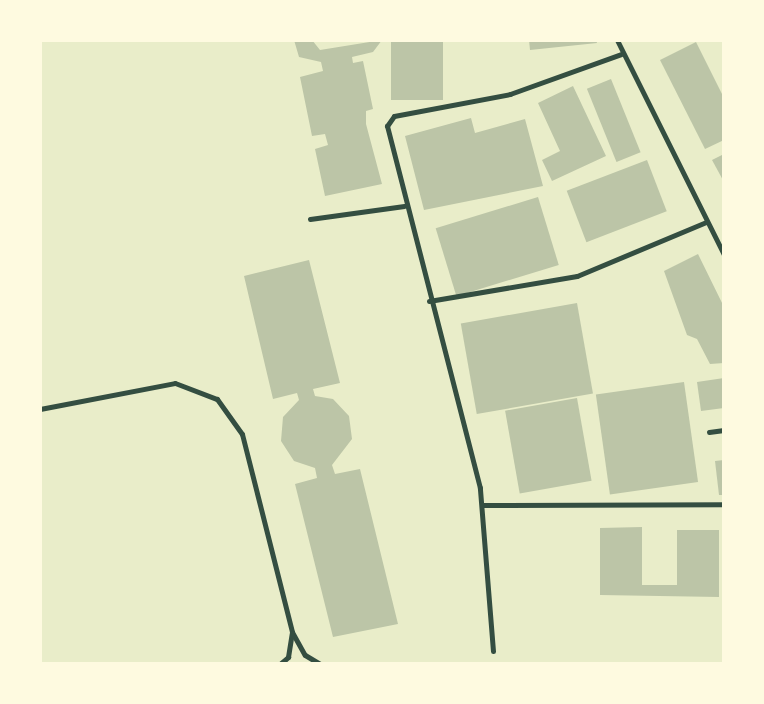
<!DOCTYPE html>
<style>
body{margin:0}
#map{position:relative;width:764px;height:704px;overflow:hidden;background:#e9edc9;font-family:Signika,sans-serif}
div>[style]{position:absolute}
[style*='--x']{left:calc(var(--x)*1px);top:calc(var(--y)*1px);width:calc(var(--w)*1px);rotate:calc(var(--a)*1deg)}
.building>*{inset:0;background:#bcc5a7;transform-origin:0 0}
.minor>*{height:5px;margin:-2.5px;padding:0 2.5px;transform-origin:2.5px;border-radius:2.5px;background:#344e41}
span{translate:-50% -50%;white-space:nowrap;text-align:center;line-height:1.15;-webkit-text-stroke:8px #fefae0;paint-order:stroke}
.frame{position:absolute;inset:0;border:42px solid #fefae0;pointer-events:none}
</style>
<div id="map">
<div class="building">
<i style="clip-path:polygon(294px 40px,312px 40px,320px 50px,382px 40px,373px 52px,352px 57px,353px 63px,363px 61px,373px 109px,366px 111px,366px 124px,382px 184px,325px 196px,315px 149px,328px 145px,325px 134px,312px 136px,300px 77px,323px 71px,321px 62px,299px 57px)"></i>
<i style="left:391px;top:40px;width:52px;height:60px"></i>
<i style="clip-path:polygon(529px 40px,596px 40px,597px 43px,530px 50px)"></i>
<i style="clip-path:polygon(696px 42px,724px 98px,724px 140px,705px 149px,660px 60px)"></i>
<i style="left:611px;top:79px;width:79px;height:26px;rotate:68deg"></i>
<i style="clip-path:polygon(573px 86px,606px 156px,552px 181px,542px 160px,560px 151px,538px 103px)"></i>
<i style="clip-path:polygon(471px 118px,475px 133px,525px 119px,543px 186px,424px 210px,405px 136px)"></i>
<i style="clip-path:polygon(724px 154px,724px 182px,712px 160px)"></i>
<i style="left:647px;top:160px;width:55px;height:86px;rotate:69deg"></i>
<i style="left:538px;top:197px;width:71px;height:107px;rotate:73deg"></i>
<i style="clip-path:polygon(698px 254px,724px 307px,724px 363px,710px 364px,697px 339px,687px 335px,664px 271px)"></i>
<i style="clip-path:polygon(309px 260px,340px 383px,313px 389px,315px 396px,333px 399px,349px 416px,352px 439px,332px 465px,335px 474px,360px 469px,398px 624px,333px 637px,295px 484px,317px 478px,315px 468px,294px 461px,281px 441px,283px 417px,299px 400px,297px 393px,273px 399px,244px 276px)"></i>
<i style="left:577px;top:303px;width:92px;height:118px;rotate:80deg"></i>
<i style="clip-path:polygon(724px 378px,724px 408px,701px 411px,697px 382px)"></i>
<i style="left:684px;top:382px;width:101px;height:89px;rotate:82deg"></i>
<i style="left:577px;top:398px;width:84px;height:73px;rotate:80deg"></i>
<i style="clip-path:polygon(724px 460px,724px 495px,719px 495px,715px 461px)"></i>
<i style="clip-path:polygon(642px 527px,642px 585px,677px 585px,677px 530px,719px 530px,719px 597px,600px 595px,600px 528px)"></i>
</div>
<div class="minor">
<i style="--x:617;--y:40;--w:240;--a:63.5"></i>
<i style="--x:310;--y:219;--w:95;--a:-7.9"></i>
<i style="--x:429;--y:301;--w:150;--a:-9.6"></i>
<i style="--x:577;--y:276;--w:140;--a:-22.7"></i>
<i style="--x:40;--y:409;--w:137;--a:-10.9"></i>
<i style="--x:175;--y:383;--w:45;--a:20.9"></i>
<i style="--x:217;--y:399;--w:43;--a:54.5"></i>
<i style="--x:242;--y:434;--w:204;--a:75.8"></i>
<i style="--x:292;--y:632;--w:26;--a:61"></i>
<i style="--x:305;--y:655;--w:17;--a:31"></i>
<i style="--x:709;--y:432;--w:15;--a:-8"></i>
<i style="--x:483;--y:505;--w:241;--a:-0.2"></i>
<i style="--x:493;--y:651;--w:164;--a:-94.6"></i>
<i style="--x:480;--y:488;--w:374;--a:-104.4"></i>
<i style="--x:387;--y:126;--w:12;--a:-55"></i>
<i style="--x:394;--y:116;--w:118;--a:-10.7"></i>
<i style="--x:510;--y:94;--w:118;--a:-19.8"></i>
<i style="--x:280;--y:664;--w:11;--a:-41"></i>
<i style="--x:288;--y:657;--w:24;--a:-81"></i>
</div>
<div class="frame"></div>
</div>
